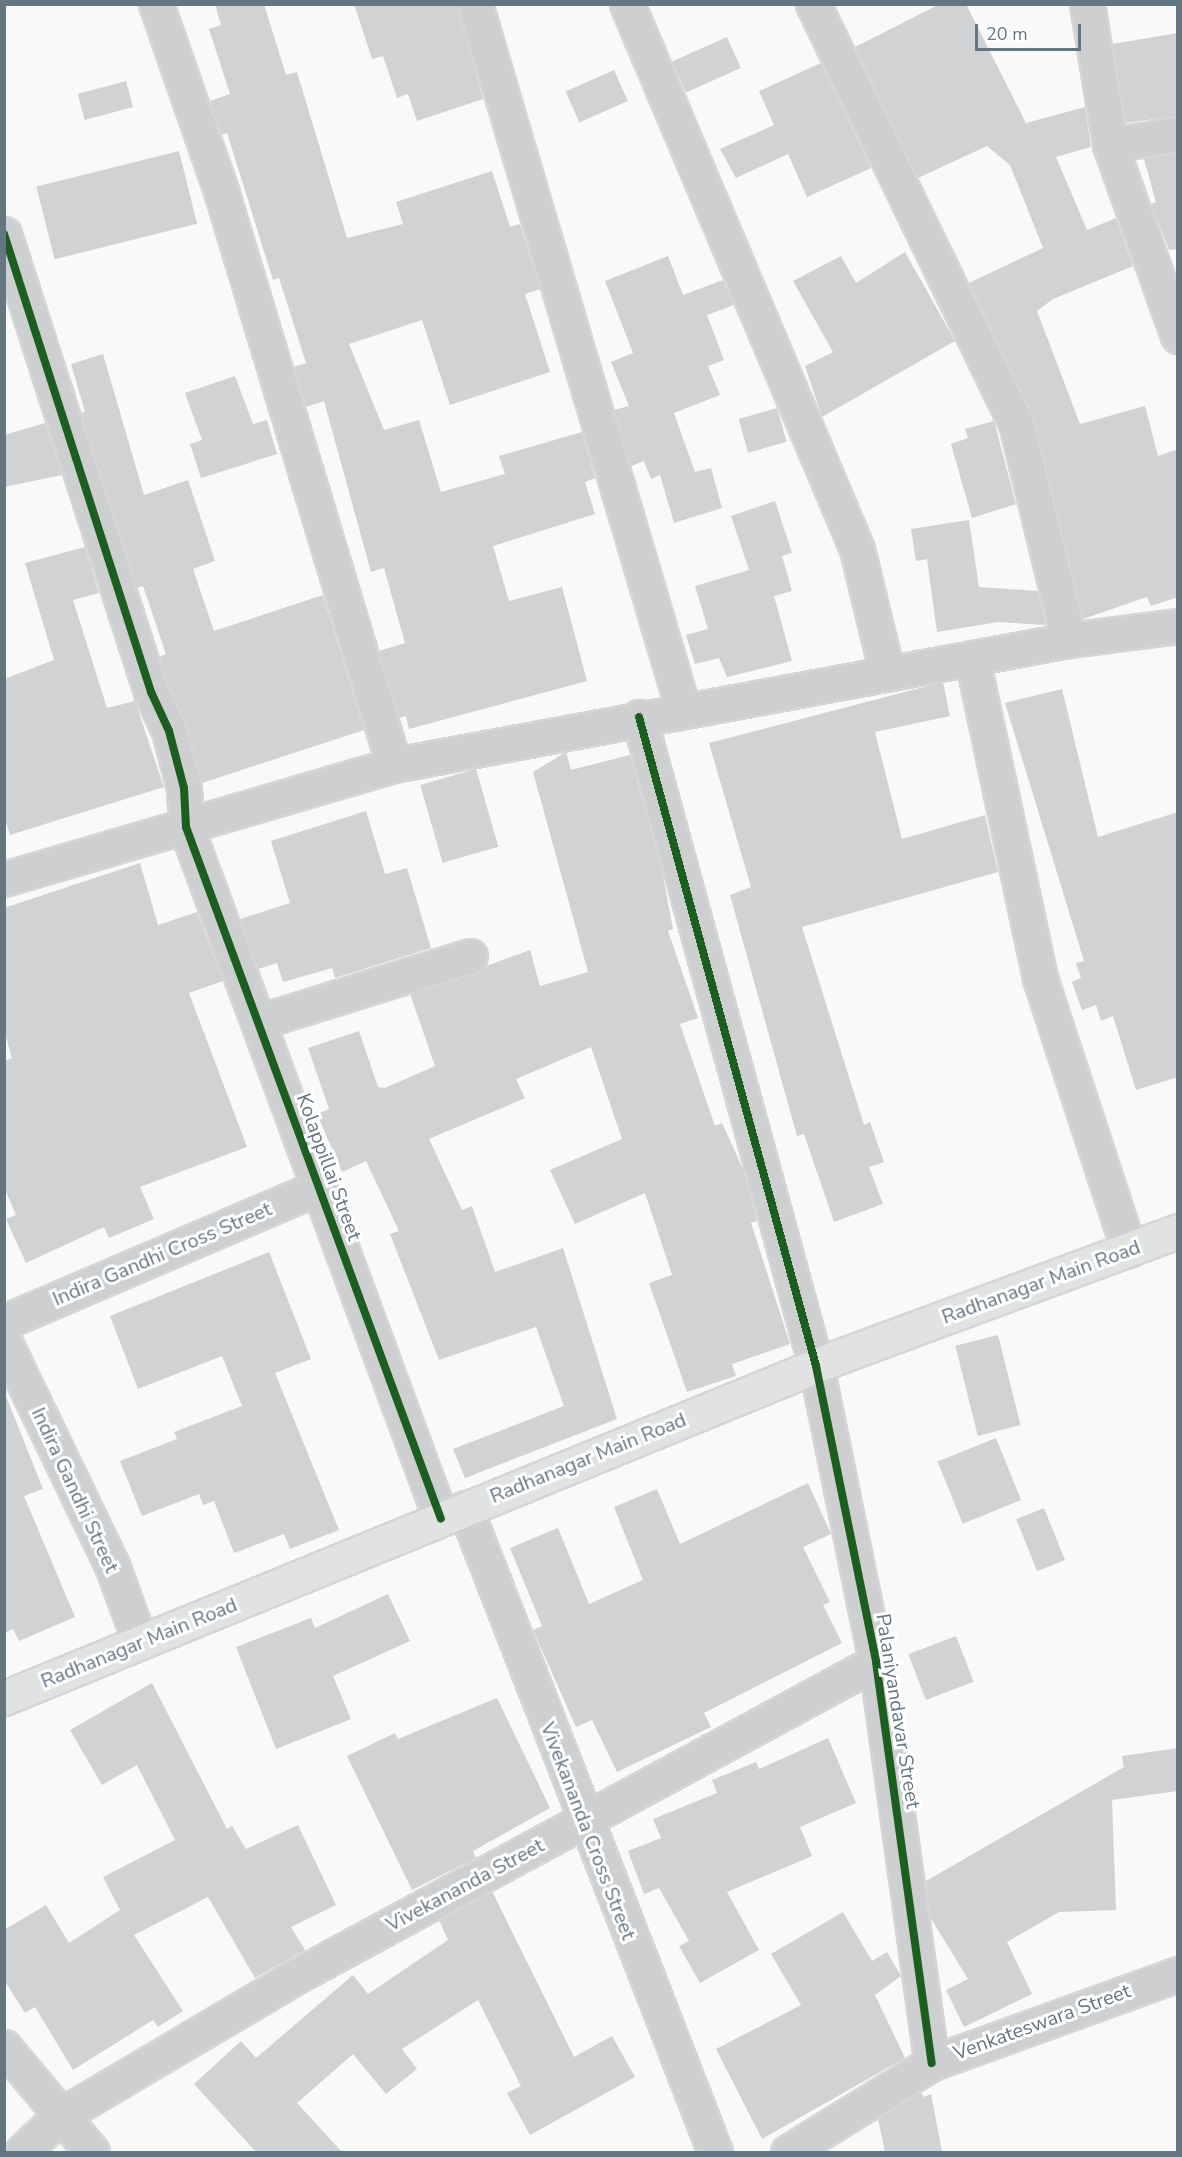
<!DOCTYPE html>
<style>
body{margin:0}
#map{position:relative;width:1182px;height:2157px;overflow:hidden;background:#f9f9f9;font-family:"Nunito Sans",sans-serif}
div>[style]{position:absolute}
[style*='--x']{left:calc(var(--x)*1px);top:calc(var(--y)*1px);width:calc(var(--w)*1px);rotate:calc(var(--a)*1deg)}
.building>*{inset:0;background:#d0d2d3;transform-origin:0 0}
.roads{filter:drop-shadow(2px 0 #d5d6d7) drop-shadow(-2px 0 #d5d6d7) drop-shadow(0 2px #d5d6d7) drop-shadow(0 -2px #d5d6d7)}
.street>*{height:33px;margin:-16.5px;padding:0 16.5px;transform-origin:16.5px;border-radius:16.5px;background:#cecfd0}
.secondary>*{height:33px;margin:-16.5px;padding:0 16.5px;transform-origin:16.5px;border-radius:16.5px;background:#e1e2e2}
.cycleway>*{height:8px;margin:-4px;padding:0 4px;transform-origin:4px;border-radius:4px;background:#1b5e20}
span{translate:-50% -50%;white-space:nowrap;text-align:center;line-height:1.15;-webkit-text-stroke:6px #fff;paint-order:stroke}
.street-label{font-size:20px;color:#657683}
.frame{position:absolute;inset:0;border:6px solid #657683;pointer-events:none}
.scale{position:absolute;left:975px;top:24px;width:106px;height:27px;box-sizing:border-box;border:3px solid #657683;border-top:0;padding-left:8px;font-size:18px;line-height:21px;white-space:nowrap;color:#657683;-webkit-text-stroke:4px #fff;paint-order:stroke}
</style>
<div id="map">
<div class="building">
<i style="clip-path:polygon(215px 4px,264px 4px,286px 75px,297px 72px,347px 238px,403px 224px,396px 202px,492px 171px,510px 227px,520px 224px,540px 289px,525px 294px,550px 372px,450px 405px,422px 320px,349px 344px,384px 430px,419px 420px,441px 492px,505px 474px,499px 456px,582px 432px,595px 478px,585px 482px,595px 514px,493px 546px,509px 601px,562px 587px,587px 681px,409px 729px,406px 716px,400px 718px,379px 651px,405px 643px,384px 568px,371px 572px,324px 401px,306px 407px,294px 367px,306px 363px,279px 278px,273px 280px,227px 133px,221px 135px,210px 101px,230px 94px,209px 29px,221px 25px)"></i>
<i style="clip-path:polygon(354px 4px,457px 4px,483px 99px,417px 121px,408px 94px,397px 98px,383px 56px,372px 59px)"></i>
<i style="clip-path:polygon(940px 4px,966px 4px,1026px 123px,1085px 107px,1091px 147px,1056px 157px,1087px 230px,1116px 218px,1133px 266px,1053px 299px,1037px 311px,1080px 424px,1145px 406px,1158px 456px,1178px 449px,1178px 597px,1151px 606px,1147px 597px,1083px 619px,1034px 418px,969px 283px,1043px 248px,1010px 165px,987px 146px,918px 178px,855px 47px)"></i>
<i style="clip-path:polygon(1178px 33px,1178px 116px,1125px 123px,1112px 44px)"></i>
<i style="left:727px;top:37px;width:34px;height:60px;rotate:66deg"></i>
<i style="clip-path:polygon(821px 63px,871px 168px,807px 197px,788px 154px,736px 178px,720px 149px,774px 125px,759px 91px)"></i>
<i style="left:614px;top:70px;width:34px;height:53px;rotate:66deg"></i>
<i style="left:126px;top:81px;width:27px;height:50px;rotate:75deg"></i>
<i style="left:179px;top:151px;width:75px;height:147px;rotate:76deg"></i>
<i style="clip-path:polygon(1178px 153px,1178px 249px,1169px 250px,1151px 204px,1156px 202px,1144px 159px)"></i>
<i style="clip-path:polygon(905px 252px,955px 341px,822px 417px,805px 366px,833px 352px,793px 281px,841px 256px,856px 283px)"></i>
<i style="clip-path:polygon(668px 256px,683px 295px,723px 280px,734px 305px,707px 315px,724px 360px,708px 366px,720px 395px,674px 413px,695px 472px,711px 468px,722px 508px,674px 523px,660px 475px,651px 479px,644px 461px,631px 466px,614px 410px,629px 406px,611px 362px,633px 353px,605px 281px)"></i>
<i style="clip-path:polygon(103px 354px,144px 495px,188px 480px,215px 561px,193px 569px,214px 631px,323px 595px,364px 730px,202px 783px,159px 657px,166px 654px,143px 586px,137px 588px,81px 413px,85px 412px,71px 364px)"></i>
<i style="clip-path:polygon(235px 376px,253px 424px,267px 420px,277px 454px,201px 478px,190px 444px,202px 440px,185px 393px)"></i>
<i style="left:777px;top:408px;width:35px;height:40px;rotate:74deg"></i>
<i style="clip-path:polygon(994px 421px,1016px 504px,972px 518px,951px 444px,968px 438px,965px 429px)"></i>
<i style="clip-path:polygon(45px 423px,62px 475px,4px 487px,4px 435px)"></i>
<i style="clip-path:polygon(775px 501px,792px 553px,782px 556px,792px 591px,774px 596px,792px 661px,727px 677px,719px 658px,695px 664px,686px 635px,708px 629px,695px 586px,749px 570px,731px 516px)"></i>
<i style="clip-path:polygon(969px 520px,979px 587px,1038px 591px,1046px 625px,998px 622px,937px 632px,927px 559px,916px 561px,911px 529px)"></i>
<i style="clip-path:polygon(85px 547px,99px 593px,73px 600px,107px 708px,135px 701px,164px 787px,10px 835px,4px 816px,4px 679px,54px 660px,25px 563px)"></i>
<i style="clip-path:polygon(943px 682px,950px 716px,875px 732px,902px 839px,985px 815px,998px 872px,802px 927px,864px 1125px,870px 1122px,884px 1162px,869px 1167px,883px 1204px,834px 1222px,804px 1134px,797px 1136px,730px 895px,751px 887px,709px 743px)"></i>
<i style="clip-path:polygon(1062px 689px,1098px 837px,1178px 812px,1178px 1077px,1136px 1090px,1113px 1016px,1101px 1021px,1096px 1005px,1082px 1010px,1072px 982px,1081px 978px,1076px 963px,1084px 961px,1005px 703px)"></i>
<i style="clip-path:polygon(566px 752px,571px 770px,630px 755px,662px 871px,673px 929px,668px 931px,698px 1018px,680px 1024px,715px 1126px,722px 1123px,743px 1169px,757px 1221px,751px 1223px,790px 1344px,732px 1364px,736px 1376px,687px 1392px,649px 1283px,672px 1275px,645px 1193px,575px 1224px,550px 1170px,622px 1139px,591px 1047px,577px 1053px,516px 1079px,525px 1098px,429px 1139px,462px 1210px,472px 1206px,495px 1272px,563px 1248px,617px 1419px,465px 1478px,453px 1449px,564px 1406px,536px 1327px,439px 1360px,390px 1234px,399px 1231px,366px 1161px,342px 1172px,317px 1114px,329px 1109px,308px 1048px,359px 1031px,378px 1087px,385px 1088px,435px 1066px,410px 994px,530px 950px,540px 986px,588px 972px,533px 772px)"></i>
<i style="left:476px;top:769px;width:81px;height:58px;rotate:74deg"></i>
<i style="clip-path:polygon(366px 811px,385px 874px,407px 868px,431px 948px,335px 978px,332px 968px,283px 982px,277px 963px,258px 969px,240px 919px,290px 903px,271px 841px)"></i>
<i style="clip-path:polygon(140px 863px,158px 925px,197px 912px,223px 981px,189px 993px,247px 1147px,140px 1187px,154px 1219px,109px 1238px,104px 1227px,26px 1263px,6px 1219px,16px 1215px,4px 1187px,4px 1061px,12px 1058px,4px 1029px,4px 908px)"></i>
<i style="clip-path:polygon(269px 1252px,311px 1359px,275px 1373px,339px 1530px,290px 1549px,284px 1534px,234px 1553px,214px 1501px,203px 1505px,199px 1494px,142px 1516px,120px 1461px,177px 1439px,174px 1432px,242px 1406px,222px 1356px,138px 1389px,110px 1316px)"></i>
<i style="left:998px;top:1335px;width:93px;height:44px;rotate:76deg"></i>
<i style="clip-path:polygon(6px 1396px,43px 1489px,24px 1496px,75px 1617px,19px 1641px,13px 1629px,4px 1633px)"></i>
<i style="left:996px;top:1438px;width:67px;height:63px;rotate:68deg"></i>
<i style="clip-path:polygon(808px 1483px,831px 1534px,803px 1547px,830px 1602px,823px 1605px,842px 1643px,704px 1713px,711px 1727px,617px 1772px,592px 1720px,576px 1727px,533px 1630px,542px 1626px,510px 1548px,558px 1528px,589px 1604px,643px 1580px,614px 1507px,657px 1489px,680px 1544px)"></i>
<i style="left:1044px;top:1508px;width:56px;height:30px;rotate:68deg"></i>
<i style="clip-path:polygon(388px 1594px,410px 1641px,333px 1676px,351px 1719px,276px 1749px,236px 1647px,311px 1618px,315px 1628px)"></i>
<i style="left:956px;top:1636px;width:49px;height:51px;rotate:69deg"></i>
<i style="clip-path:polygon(152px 1683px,227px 1829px,232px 1826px,246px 1849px,298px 1825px,336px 1905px,291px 1927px,305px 1950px,255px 1978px,208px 1897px,134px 1935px,183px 2011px,158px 2027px,153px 2020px,73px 2070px,35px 2007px,25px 2013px,4px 1980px,4px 1930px,46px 1905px,69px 1943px,120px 1910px,103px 1877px,175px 1840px,137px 1765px,102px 1785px,70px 1730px)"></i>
<i style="clip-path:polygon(497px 1698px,550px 1808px,473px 1851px,476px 1858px,412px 1890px,347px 1756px,395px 1733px,398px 1739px)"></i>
<i style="clip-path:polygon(828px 1738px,856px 1803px,800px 1827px,812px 1856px,727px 1892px,759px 1950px,700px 1983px,679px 1946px,689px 1941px,659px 1888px,644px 1894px,628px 1851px,661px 1838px,653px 1819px,717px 1793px,712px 1780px,756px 1762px,759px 1769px)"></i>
<i style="clip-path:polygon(1178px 1748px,1178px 1791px,1112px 1800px,1116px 1910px,1059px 1912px,1007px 1942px,1032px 1994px,964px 2027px,946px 1990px,968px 1979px,930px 1917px,926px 1881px,1124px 1767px,1122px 1756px)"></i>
<i style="clip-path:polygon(492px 1891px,574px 2057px,612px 2036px,635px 2077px,530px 2135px,507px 2093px,521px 2086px,478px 2000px,402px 2049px,417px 2069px,386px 2094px,353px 2054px,297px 2103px,342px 2152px,256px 2152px,194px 2084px,241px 2041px,256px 2058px,353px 1975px,368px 1994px,448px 1940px,439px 1920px)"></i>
<i style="clip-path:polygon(843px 1912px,872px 1961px,887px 1952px,901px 1976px,875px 1995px,905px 2058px,762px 2139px,716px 2049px,801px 2005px,771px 1954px)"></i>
<i style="clip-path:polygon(921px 2092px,924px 2097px,931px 2094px,942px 2152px,885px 2152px,878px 2119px)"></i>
</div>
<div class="roads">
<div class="street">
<i style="--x:156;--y:4;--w:201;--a:70.8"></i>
<i style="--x:222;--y:194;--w:596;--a:73.24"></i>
<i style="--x:475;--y:4;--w:735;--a:73.56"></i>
<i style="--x:627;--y:4;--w:592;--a:67.12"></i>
<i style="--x:857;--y:549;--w:128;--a:76.4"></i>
<i style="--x:813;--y:4;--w:466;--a:64.2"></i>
<i style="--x:1016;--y:423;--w:223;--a:76.3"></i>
<i style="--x:1087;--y:4;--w:143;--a:80.7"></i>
<i style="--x:1110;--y:145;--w:203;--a:70.4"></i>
<i style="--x:1110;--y:145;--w:69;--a:-9.2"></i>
<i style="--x:4;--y:234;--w:481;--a:72.2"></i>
<i style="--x:151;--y:692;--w:43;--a:65.2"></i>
<i style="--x:169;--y:731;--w:59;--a:75.3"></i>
<i style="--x:184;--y:788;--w:39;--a:87"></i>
<i style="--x:186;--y:827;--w:737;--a:69.77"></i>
<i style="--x:972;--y:658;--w:327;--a:78"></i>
<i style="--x:1040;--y:978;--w:286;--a:71.9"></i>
<i style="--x:639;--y:717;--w:673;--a:74.74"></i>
<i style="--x:816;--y:1366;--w:302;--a:78.5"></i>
<i style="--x:876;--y:1662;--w:405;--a:82.1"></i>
<i style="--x:4;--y:879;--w:406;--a:-16.3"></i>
<i style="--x:394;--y:765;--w:686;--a:-10.49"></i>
<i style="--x:1069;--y:640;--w:110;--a:-7.3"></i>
<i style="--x:258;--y:1022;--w:222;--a:-17.3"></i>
<i style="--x:4;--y:1322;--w:343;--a:-23.2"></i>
<i style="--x:4;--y:1341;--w:249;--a:64.3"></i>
<i style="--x:112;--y:1565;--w:82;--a:70"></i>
<i style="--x:465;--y:1508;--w:691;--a:68.78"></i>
<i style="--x:4;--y:2047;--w:137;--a:50"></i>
<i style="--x:22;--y:2152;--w:52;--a:-43.5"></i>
<i style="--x:60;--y:2116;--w:271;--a:-30.6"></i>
<i style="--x:293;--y:1978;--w:663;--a:-28.46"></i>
<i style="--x:788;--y:2152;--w:169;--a:-31.7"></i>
<i style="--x:932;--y:2063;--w:262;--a:-19.9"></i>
</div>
<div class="secondary">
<i style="--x:4;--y:1698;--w:898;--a:-22.25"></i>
<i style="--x:835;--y:1358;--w:366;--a:-20.3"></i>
</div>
</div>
<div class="cycleway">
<i style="--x:4;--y:234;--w:481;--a:72.2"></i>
<i style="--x:151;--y:692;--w:43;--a:65.2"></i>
<i style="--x:169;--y:731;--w:59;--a:75.3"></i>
<i style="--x:184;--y:788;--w:39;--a:87"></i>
<i style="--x:186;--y:827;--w:737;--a:69.77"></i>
<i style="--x:639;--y:717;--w:673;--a:74.74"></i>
<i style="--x:816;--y:1366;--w:302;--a:78.5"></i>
<i style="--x:876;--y:1662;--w:405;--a:82.1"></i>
</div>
<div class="street-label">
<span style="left:329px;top:1167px;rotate:70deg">Kolappillai Street</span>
<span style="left:162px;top:1254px;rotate:-23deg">Indira Gandhi Cross Street</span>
<span style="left:1041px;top:1282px;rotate:-20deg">Radhanagar Main Road</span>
<span style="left:588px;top:1458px;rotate:-22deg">Radhanagar Main Road</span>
<span style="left:75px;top:1490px;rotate:65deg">Indira Gandhi Street</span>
<span style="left:139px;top:1643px;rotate:-22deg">Radhanagar Main Road</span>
<span style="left:898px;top:1711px;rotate:81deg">Palaniyandavar Street</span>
<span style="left:588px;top:1831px;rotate:69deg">Vivekananda Cross Street</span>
<span style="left:465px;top:1885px;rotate:-28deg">Vivekananda Street</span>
<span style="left:1042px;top:2022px;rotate:-20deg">Venkateswara Street</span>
</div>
<div class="frame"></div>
<div class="scale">20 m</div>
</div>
